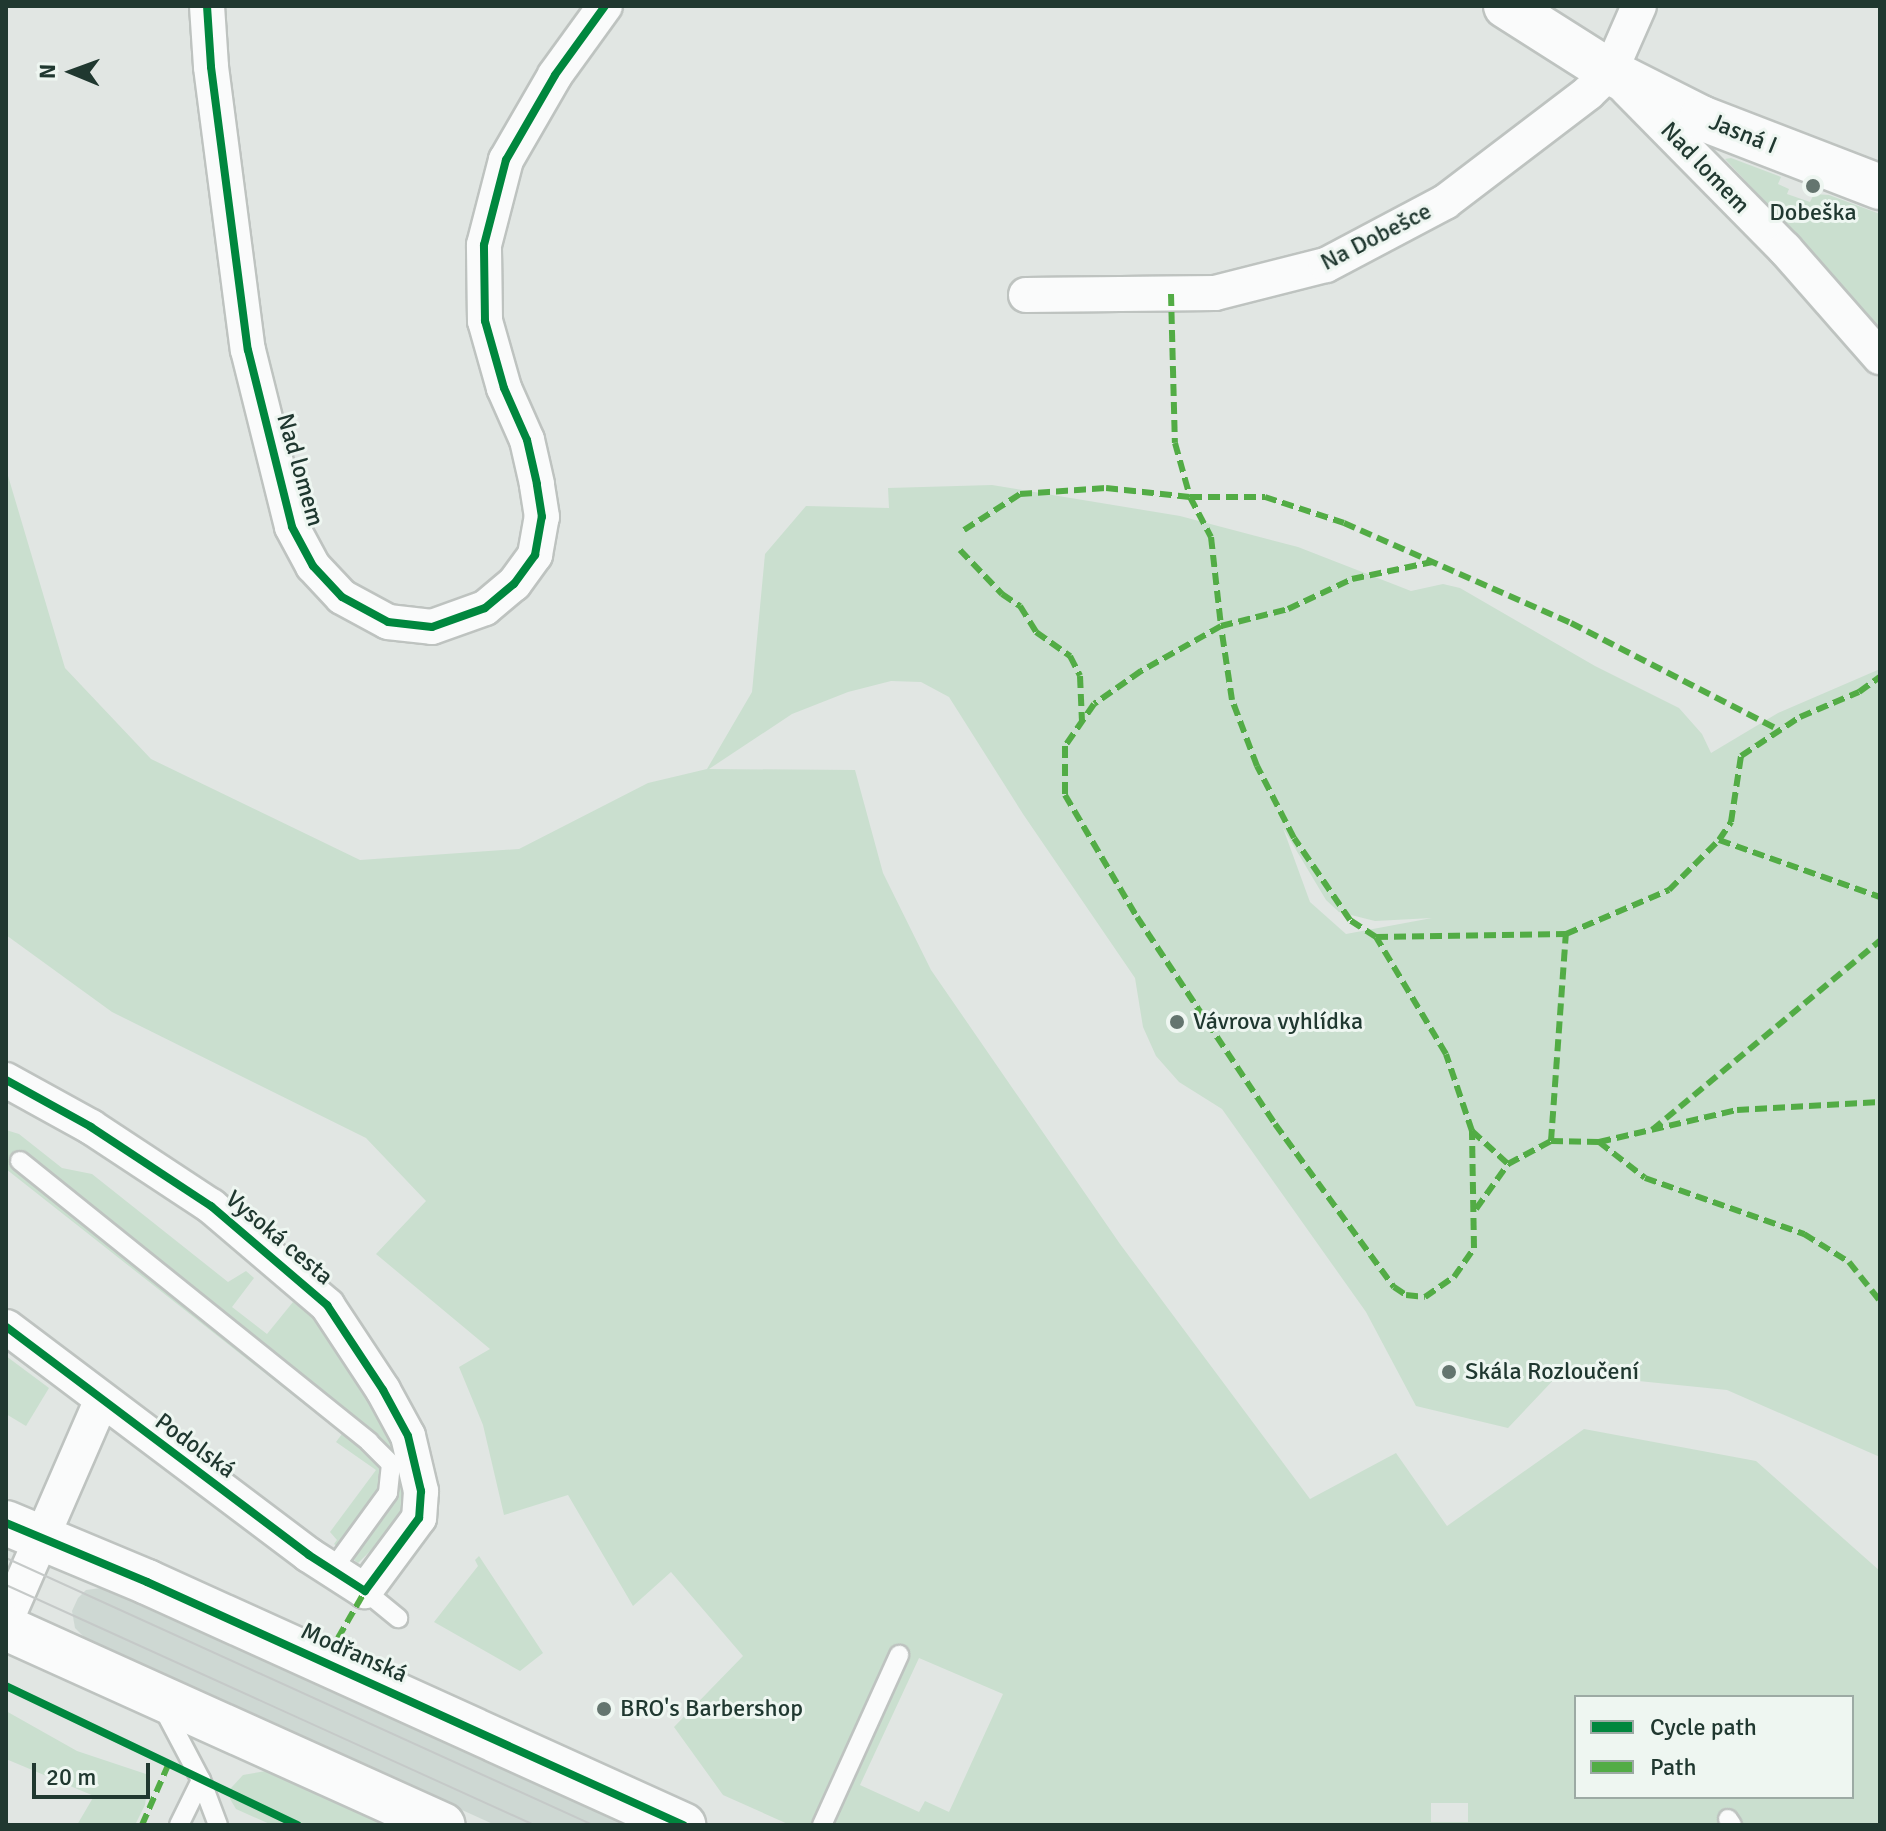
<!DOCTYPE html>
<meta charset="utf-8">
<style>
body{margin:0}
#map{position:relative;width:1886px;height:1831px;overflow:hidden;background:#e1e6e3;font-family:Signika,sans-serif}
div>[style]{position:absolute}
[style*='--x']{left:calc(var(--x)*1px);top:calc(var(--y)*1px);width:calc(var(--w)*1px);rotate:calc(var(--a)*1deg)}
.built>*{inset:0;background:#ced8d3}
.green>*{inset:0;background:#cadfcf}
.roads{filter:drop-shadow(2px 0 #bec3c0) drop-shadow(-2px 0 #bec3c0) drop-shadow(0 2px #bec3c0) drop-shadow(0 -2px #bec3c0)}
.lane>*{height:18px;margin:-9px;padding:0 9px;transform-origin:9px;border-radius:9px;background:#fafbfb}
.street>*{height:34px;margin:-17px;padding:0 17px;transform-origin:17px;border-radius:17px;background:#fafbfb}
.secondary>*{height:44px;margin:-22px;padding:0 22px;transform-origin:22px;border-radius:22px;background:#fafbfb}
.tram>*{height:2px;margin:-1px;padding:0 1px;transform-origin:1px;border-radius:1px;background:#c5c9c8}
.quiet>*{height:6px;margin-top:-3px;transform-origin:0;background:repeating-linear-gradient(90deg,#52ac45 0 12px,transparent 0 18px)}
.cycleway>*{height:8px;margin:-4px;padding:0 4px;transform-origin:4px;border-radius:4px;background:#00873e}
.dots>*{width:22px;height:22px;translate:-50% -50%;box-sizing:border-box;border:4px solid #eef6f1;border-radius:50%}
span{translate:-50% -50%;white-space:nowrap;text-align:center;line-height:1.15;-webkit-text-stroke:6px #eef6f1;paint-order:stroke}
.street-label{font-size:24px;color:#203830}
.poi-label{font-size:24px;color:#203830}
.left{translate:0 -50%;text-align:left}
.frame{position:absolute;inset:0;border:8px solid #203830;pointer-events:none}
.legend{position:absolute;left:1574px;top:1695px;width:280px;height:104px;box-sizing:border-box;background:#eef6f1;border:2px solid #9caaa4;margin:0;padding:10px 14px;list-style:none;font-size:24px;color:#203830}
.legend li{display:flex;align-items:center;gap:16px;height:40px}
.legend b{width:40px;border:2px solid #9caaa4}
.north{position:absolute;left:32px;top:32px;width:80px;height:80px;-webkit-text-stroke:6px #eef6f1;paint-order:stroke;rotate:271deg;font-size:22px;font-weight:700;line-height:32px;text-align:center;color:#203830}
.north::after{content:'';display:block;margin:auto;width:28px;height:36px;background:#203830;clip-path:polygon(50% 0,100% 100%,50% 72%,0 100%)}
.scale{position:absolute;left:32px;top:1763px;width:118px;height:36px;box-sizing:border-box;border:4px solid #203830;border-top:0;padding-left:10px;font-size:24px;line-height:28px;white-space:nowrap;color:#203830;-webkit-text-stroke:6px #eef6f1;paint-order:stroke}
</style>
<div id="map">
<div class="built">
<i style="clip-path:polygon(101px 1588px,116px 1591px,631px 1825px,495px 1825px,85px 1638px,75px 1628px,72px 1611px,78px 1598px,86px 1590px)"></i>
</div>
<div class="green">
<i style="clip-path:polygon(1731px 158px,1781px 177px,1778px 184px,1789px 189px,1787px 194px,1810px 202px,1814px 194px,1829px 195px,1880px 214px,1880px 332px,1813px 253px,1725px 159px)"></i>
<i style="clip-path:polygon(evenodd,6px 469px,65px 668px,151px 759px,360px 860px,519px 849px,648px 783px,707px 769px,752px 692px,765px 554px,806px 506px,889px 508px,888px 488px,992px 485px,1180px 516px,1298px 547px,1411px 591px,1443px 584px,1460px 588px,1595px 666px,1679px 708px,1702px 734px,1711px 753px,1778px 713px,1880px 669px,1880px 1457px,1727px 1390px,1560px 1373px,1508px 1428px,1416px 1406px,1366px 1312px,1222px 1109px,1179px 1082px,1156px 1056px,1143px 1027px,1135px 978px,1023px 814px,949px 697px,921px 682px,891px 681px,848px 692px,792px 714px,709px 769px,855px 770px,883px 873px,931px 970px,1120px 1244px,1310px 1499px,1396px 1453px,1447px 1526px,1584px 1429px,1756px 1461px,1880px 1571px,1880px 1825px,790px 1825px,723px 1795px,674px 1727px,743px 1656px,671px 1572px,633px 1606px,568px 1495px,504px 1515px,483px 1425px,459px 1367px,490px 1349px,376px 1254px,426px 1201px,366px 1138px,112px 1012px,6px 935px,6px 469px,1283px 828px,1326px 900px,1339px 912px,1375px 921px,1432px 918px,1346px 934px,1310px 902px,1283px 828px,6px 469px,919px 1658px,1003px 1694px,949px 1812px,925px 1801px,919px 1812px,860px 1785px,919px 1658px,6px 469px,1576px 1697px,1852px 1697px,1852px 1797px,1576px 1797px,1576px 1697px,6px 469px,1431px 1803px,1468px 1803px,1468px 1822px,1431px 1822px,1431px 1803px)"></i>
<i style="clip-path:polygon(6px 1130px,19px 1134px,62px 1168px,92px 1174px,228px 1282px,246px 1271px,254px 1278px,232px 1307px,267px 1334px,293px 1302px,383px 1370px,408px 1514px,358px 1563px,334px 1544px,337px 1540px,330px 1532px,376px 1470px,336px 1442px,342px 1434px,6px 1169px)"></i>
<i style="clip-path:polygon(6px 1356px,49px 1388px,26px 1426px,6px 1414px)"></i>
<i style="clip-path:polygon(479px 1556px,543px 1653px,520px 1671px,434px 1622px,478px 1566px,475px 1560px)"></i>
<i style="clip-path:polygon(6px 1711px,77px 1751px,149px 1775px,145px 1805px,135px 1825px,77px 1825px,94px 1796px,6px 1759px)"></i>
<i style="clip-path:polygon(266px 1771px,388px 1825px,272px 1825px,236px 1809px,230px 1799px,231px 1788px,243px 1775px)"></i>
</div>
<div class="roads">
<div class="lane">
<i style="--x:20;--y:1161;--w:448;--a:38.8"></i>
<i style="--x:369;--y:1442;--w:31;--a:45"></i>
<i style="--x:391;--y:1464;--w:29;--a:96"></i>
<i style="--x:388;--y:1493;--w:95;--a:126"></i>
<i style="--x:365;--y:1591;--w:43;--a:39.3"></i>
<i style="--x:163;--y:1708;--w:81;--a:62.2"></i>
<i style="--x:201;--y:1780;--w:48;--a:69.3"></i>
<i style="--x:1728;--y:1819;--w:7;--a:56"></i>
<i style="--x:179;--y:1825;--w:50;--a:-63.9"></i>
<i style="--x:822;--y:1825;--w:187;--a:-65.6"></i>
</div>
<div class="street">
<i style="--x:207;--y:6;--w:61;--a:86.2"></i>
<i style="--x:211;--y:67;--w:285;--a:82.6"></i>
<i style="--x:248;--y:350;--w:182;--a:76"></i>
<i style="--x:292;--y:527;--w:44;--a:61.7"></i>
<i style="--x:313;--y:566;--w:42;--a:46.9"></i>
<i style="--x:342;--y:597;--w:52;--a:28.5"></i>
<i style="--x:388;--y:622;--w:44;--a:6.5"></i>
<i style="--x:432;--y:627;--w:56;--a:-19.7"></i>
<i style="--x:485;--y:608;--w:38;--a:-40"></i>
<i style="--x:514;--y:584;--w:36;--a:-54"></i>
<i style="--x:535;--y:555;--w:39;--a:-80"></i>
<i style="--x:542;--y:517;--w:33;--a:-99"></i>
<i style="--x:537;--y:484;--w:45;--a:-102.8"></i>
<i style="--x:527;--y:440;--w:57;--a:-113.9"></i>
<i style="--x:504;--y:388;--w:70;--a:-105.8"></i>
<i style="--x:485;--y:321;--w:76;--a:-90.8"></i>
<i style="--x:484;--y:245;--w:88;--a:-75.5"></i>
<i style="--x:506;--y:160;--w:98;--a:-60"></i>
<i style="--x:555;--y:75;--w:85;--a:-54.1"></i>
<i style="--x:1627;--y:89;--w:225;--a:45.4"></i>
<i style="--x:1785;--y:249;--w:144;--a:48.7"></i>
<i style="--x:1026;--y:295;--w:189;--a:-0.6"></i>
<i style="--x:1215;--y:293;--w:114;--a:-14.2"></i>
<i style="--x:1326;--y:265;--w:135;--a:-27.9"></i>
<i style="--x:1445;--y:202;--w:180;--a:-37.3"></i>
<i style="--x:1588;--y:93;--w:30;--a:-44"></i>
<i style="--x:1610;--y:72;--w:72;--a:-66.3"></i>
<i style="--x:6;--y:1080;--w:97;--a:28.9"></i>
<i style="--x:91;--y:1127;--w:144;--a:33.4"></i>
<i style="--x:211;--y:1206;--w:153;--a:40.5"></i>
<i style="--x:327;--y:1305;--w:102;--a:56.6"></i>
<i style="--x:383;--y:1390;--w:52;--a:61.5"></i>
<i style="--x:408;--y:1436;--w:57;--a:76.7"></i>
<i style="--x:421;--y:1491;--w:27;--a:94"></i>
<i style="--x:419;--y:1518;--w:91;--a:126.5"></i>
<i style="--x:365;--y:1591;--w:67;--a:-147.3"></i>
<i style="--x:309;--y:1555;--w:379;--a:-143"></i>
<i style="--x:6;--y:1620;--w:238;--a:-66.5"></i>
</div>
<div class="secondary">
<i style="--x:1506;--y:6;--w:123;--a:32.4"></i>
<i style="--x:1610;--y:72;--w:102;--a:26.8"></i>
<i style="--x:1701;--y:118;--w:192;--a:21.1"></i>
<i style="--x:6;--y:1523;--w:153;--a:22.7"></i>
<i style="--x:147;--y:1582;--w:589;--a:24.39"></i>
<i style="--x:6;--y:1628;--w:479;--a:24.3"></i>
</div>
</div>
<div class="tram">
<i style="--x:6;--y:1558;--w:645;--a:24.46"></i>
<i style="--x:6;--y:1585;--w:580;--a:24.44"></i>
</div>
<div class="quiet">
<i style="--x:1171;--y:294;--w:149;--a:88.5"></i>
<i style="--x:1175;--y:443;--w:56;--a:74.5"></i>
<i style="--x:1190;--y:497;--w:45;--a:62.3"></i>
<i style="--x:1211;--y:537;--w:90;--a:83.6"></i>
<i style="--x:1221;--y:626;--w:92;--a:150.6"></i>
<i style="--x:1141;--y:671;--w:57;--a:144.9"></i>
<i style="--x:1094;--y:704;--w:51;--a:124.6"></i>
<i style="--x:1065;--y:746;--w:49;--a:90"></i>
<i style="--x:1065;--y:795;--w:142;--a:59.5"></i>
<i style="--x:1137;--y:917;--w:249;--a:56.3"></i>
<i style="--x:1275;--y:1124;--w:202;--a:53.9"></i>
<i style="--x:1394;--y:1287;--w:14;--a:34"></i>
<i style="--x:1406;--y:1295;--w:19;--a:6"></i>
<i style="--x:1425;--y:1297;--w:35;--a:-35"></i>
<i style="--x:1454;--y:1277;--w:35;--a:-55"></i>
<i style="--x:1474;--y:1248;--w:117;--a:-91"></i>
<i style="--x:1472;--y:1131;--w:81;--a:-108.7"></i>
<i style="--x:1446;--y:1054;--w:136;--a:-120.9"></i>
<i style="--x:1376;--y:937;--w:31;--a:-147"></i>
<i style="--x:1350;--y:920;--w:99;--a:-124.3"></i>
<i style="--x:1294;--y:838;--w:81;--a:-117.2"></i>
<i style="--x:1257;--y:766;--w:71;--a:-110.7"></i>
<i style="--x:1232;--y:700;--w:75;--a:-98.5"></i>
<i style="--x:1221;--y:626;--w:69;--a:-14.2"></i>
<i style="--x:1288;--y:609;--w:71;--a:-25.1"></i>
<i style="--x:1352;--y:579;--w:82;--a:-12"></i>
<i style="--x:964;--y:530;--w:67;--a:-32.7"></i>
<i style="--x:1020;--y:494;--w:86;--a:-4"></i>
<i style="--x:1106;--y:488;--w:84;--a:6.1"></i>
<i style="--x:1190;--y:497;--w:75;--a:0"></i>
<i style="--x:1265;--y:497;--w:83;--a:18.2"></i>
<i style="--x:1344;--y:523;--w:248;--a:23.8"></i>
<i style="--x:1571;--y:623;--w:234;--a:27.2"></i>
<i style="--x:960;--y:550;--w:61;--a:46.3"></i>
<i style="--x:1002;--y:594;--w:22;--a:34"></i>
<i style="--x:1020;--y:606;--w:31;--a:58"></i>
<i style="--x:1036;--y:632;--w:42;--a:35.2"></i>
<i style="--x:1070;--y:656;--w:22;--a:63"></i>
<i style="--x:1080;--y:676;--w:46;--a:87.5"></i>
<i style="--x:1719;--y:840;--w:171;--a:19.5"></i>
<i style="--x:1376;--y:937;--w:190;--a:-0.9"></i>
<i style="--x:1566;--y:934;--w:112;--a:-23.1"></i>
<i style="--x:1669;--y:890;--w:71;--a:-45"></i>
<i style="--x:1719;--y:840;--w:22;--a:-56"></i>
<i style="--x:1731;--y:822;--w:67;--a:-81.4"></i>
<i style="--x:1741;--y:756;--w:71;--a:-33.5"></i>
<i style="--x:1800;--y:717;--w:64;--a:-23"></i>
<i style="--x:1859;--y:692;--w:26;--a:-36"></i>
<i style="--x:1652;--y:1130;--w:296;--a:-39.7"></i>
<i style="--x:1472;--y:1131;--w:49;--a:42.5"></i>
<i style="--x:1551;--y:1141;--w:208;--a:-85.9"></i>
<i style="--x:1599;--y:1142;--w:142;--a:-13.1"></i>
<i style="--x:1737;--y:1110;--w:143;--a:-3.2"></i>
<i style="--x:1476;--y:1209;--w:55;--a:-54.6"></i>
<i style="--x:1508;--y:1164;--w:49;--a:-28.1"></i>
<i style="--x:1551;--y:1141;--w:48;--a:1.2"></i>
<i style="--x:1599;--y:1142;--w:58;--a:38"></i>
<i style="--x:1645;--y:1178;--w:169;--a:19.4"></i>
<i style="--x:1804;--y:1234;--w:53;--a:31.9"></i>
<i style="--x:1849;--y:1262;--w:50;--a:51.5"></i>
<i style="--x:338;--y:1638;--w:54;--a:-60.1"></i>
<i style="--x:142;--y:1825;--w:68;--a:-66.5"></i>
</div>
<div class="cycleway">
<i style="--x:207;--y:6;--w:61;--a:86.2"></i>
<i style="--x:211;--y:67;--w:285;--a:82.6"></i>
<i style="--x:248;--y:350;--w:182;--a:76"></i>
<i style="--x:292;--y:527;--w:44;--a:61.7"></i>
<i style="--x:313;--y:566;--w:42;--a:46.9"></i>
<i style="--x:342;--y:597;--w:52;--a:28.5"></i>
<i style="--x:388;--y:622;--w:44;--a:6.5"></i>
<i style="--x:432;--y:627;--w:56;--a:-19.7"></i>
<i style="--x:485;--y:608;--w:38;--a:-40"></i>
<i style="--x:514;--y:584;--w:36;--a:-54"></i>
<i style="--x:535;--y:555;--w:39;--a:-80"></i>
<i style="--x:542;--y:517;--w:33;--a:-99"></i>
<i style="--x:537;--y:484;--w:45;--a:-102.8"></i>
<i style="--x:527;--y:440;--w:57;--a:-113.9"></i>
<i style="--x:504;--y:388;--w:70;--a:-105.8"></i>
<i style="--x:485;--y:321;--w:76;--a:-90.8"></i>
<i style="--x:484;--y:245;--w:88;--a:-75.5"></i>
<i style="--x:506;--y:160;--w:98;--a:-60"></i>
<i style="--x:555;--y:75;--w:85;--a:-54.1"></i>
<i style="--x:6;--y:1080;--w:97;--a:28.9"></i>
<i style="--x:91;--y:1127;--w:144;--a:33.4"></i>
<i style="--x:211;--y:1206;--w:153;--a:40.5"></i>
<i style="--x:327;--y:1305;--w:102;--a:56.6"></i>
<i style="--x:383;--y:1390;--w:52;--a:61.5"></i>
<i style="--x:408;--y:1436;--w:57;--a:76.7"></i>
<i style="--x:421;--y:1491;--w:27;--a:94"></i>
<i style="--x:419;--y:1518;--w:91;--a:126.5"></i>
<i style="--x:365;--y:1591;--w:67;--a:-147.3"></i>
<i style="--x:309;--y:1555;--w:379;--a:-143"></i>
<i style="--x:6;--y:1523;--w:153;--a:22.7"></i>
<i style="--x:147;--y:1582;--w:589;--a:24.39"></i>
<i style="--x:6;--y:1686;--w:323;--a:25.5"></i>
</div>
<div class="dots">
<i style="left:1813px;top:186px;background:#64756f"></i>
<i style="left:1177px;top:1022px;background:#64756f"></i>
<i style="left:1449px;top:1372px;background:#64756f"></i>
<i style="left:604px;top:1709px;background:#64756f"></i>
</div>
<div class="street-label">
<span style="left:1743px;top:134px;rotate:22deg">Jasná I</span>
<span style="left:1705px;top:168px;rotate:46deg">Nad lomem</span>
<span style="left:1376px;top:237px;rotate:-27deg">Na Dobešce</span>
<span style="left:300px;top:470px;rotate:74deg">Nad lomem</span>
<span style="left:279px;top:1238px;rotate:40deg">Vysoká cesta</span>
<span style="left:195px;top:1446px;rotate:36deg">Podolská</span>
<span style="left:354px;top:1653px;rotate:24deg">Modřanská</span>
</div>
<div class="poi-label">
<span style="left:1813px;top:213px">Dobeška</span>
<span class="left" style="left:1193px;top:1022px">Vávrova vyhlídka</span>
<span class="left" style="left:1465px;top:1372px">Skála Rozloučení</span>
<span class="left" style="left:620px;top:1709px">BRO's Barbershop</span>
</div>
<div class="frame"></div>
<ul class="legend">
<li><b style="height:10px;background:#00873e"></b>Cycle path</li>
<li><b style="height:10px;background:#52ac45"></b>Path</li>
</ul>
<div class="north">N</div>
<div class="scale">20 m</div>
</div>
